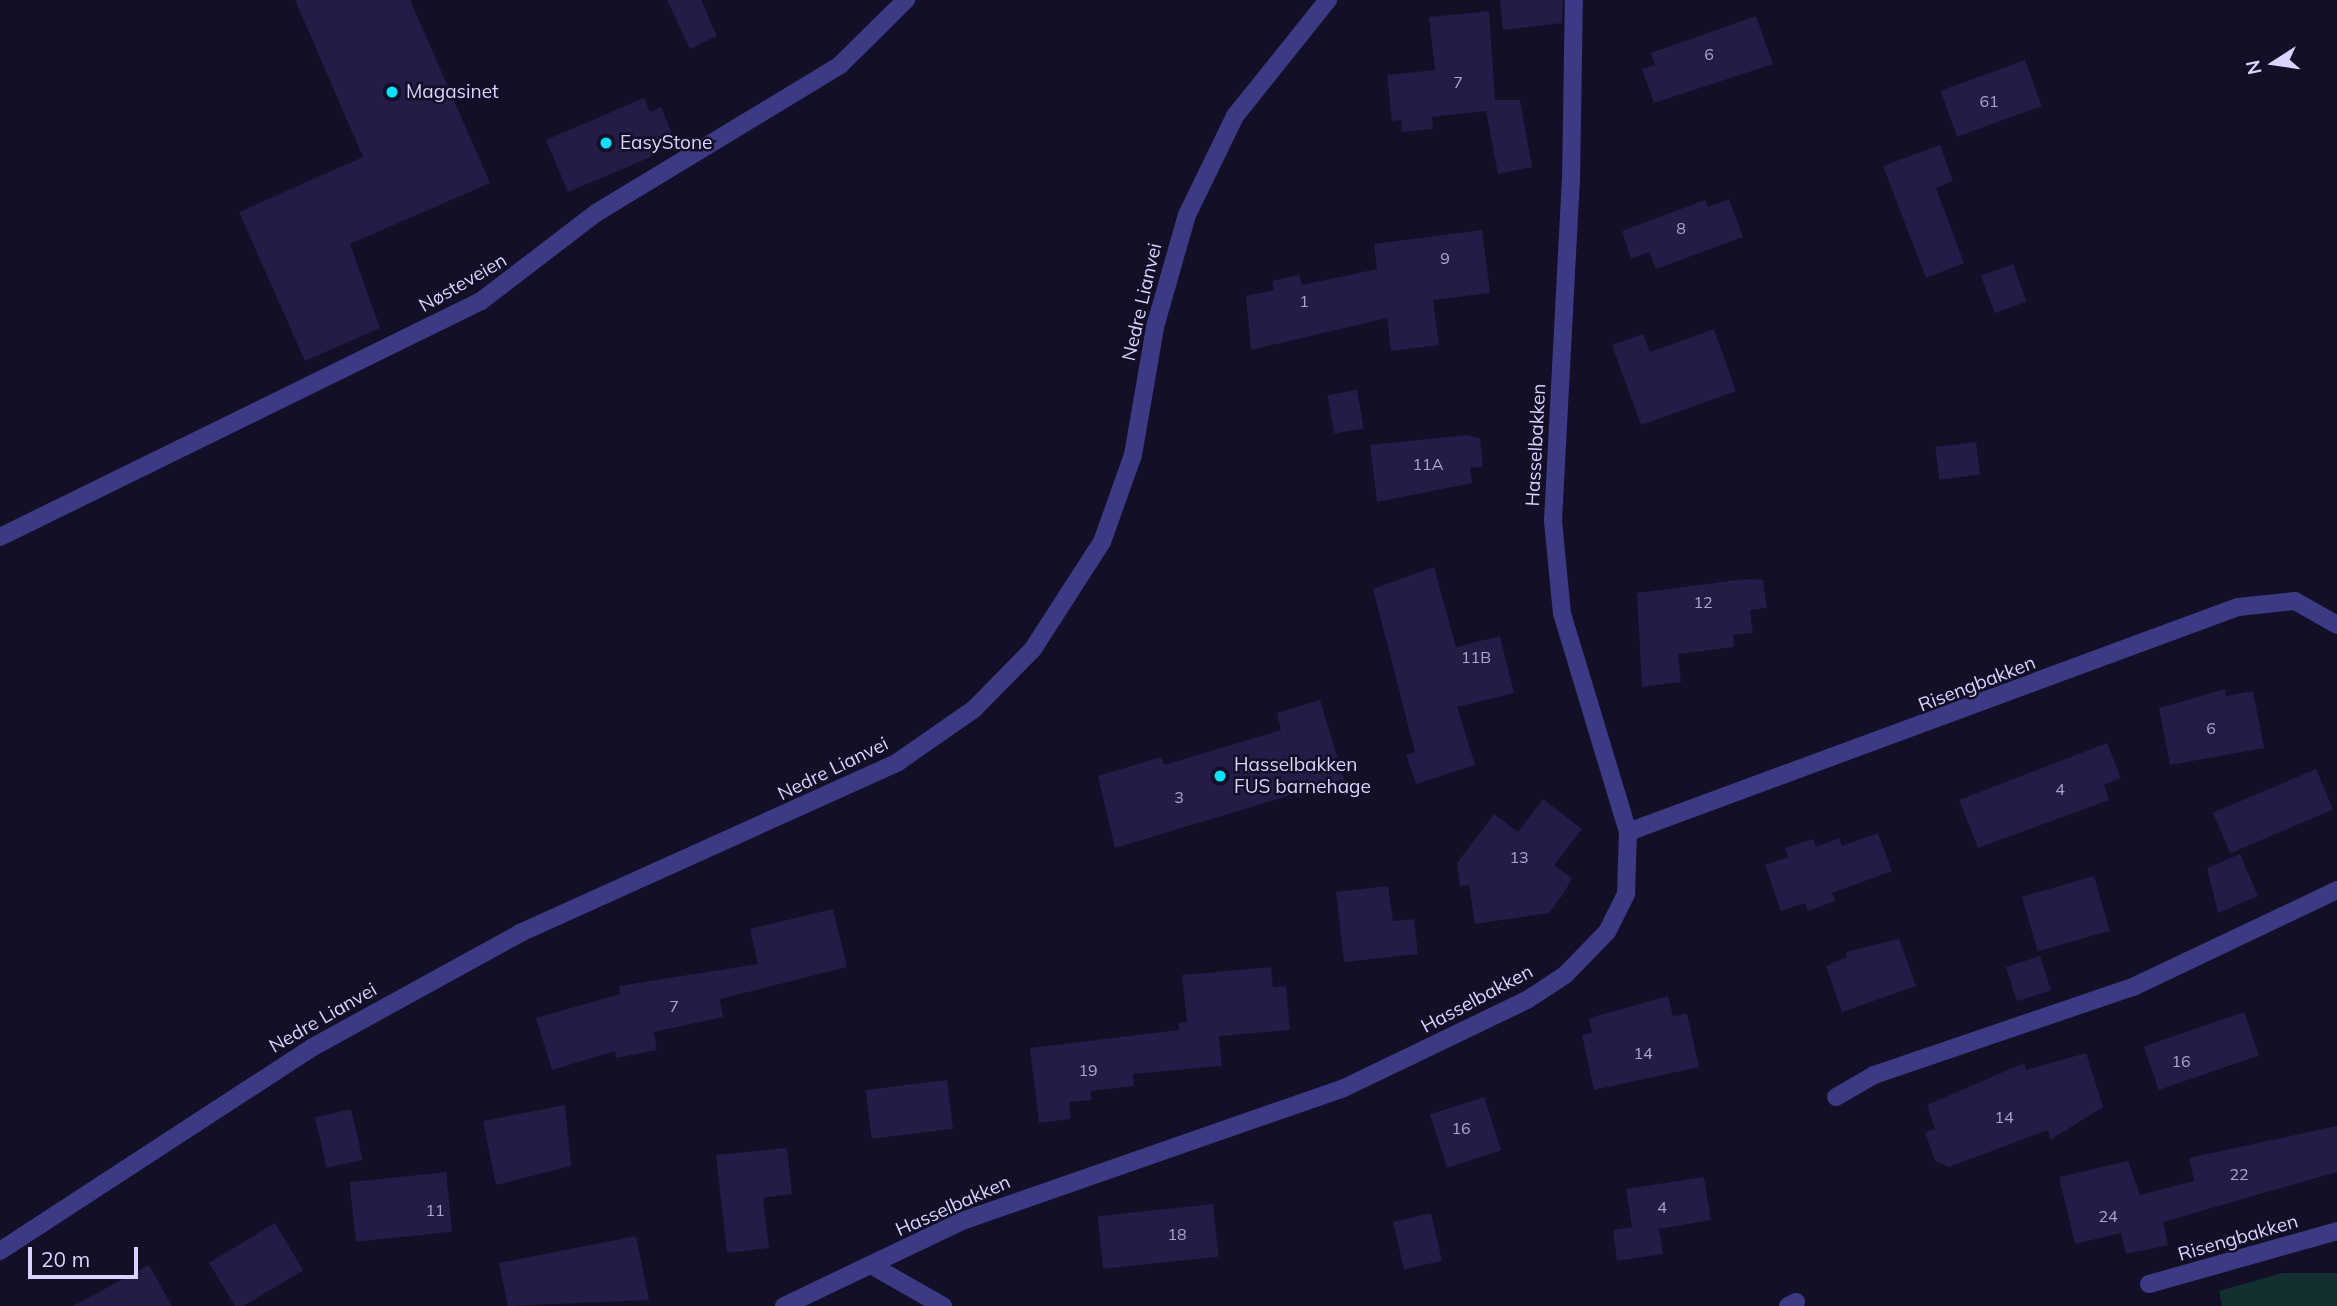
<!DOCTYPE html>
<meta charset="utf-8">
<style>
body{margin:0}
#map{position:relative;width:2337px;height:1306px;overflow:hidden;background:#130f26;font-family:Mulish,sans-serif}
div>[style]{position:absolute}
[style*='--x']{left:calc(var(--x)*1px);top:calc(var(--y)*1px);width:calc(var(--w)*1px);rotate:calc(var(--a)*1deg)}
.green>*{inset:0;background:#12302f}
.building>*{inset:0;background:#241b47;transform-origin:0 0}
.street>*{height:18px;margin:-9px;padding:0 9px;transform-origin:9px;border-radius:9px;background:#3d3a85}
.dots>*{width:19px;height:19px;translate:-50% -50%;box-sizing:border-box;border:4px solid #130f26;border-radius:50%}
span{translate:-50% -50%;white-space:nowrap;text-align:center;line-height:1.15;-webkit-text-stroke:5px #130f26;paint-order:stroke}
.number-label{font-size:16px;color:#aca6d1}
.number-label span{-webkit-text-stroke-width:0}
.poi-label{font-size:19px;color:#d9d4ff}
.left{translate:0 -50%;text-align:left}
.street-label{font-size:19px;color:#d9d4ff}
.north{position:absolute;left:2239px;top:28px;width:70px;height:70px;-webkit-text-stroke:5px #130f26;paint-order:stroke;rotate:258deg;font-size:19px;font-weight:700;line-height:28px;text-align:center;color:#d9d4ff}
.north::after{content:'';display:block;margin:auto;width:24px;height:32px;background:#d9d4ff;clip-path:polygon(50% 0,100% 100%,50% 72%,0 100%)}
.scale{position:absolute;left:28px;top:1247px;width:110px;height:32px;box-sizing:border-box;border:4px solid #d9d4ff;border-top:0;padding-left:9px;font-size:21px;line-height:24px;white-space:nowrap;color:#d9d4ff;-webkit-text-stroke:5px #130f26;paint-order:stroke}
</style>
<div id="map">
<div class="green">
<i style="clip-path:polygon(2282px 1273px,2337px 1273px,2337px 1306px,2222px 1306px,2219px 1291px)"></i>
</div>
<div class="building">
<i style="clip-path:polygon(295px 0,410px 0,490px 183px,350px 244px,380px 328px,305px 361px,239px 212px,363px 157px)"></i>
<i style="clip-path:polygon(667px 0,701px 0,717px 36px,690px 49px)"></i>
<i style="clip-path:polygon(1500px 0,1563px 0,1562px 23px,1503px 30px)"></i>
<i style="clip-path:polygon(1489px 11px,1495px 100px,1520px 100px,1532px 167px,1498px 174px,1486px 111px,1432px 117px,1433px 129px,1402px 132px,1401px 120px,1392px 121px,1387px 75px,1435px 70px,1429px 17px)"></i>
<i style="clip-path:polygon(1756px 16px,1773px 64px,1654px 103px,1642px 69px,1655px 65px,1651px 53px)"></i>
<i style="left:2025px;top:60px;width:49px;height:90px;rotate:70deg"></i>
<i style="clip-path:polygon(644px 98px,650px 112px,661px 107px,674px 139px,655px 146px,658px 154px,568px 192px,546px 140px)"></i>
<i style="clip-path:polygon(1940px 145px,1953px 181px,1936px 188px,1964px 263px,1926px 278px,1883px 166px)"></i>
<i style="clip-path:polygon(1729px 199px,1743px 237px,1656px 269px,1649px 252px,1631px 259px,1622px 231px,1705px 200px,1708px 207px)"></i>
<i style="clip-path:polygon(1482px 230px,1490px 293px,1433px 300px,1439px 345px,1391px 351px,1387px 318px,1251px 350px,1246px 296px,1274px 290px,1272px 281px,1299px 275px,1302px 285px,1377px 269px,1374px 244px)"></i>
<i style="left:2013px;top:264px;width:40px;height:34px;rotate:70deg"></i>
<i style="clip-path:polygon(1714px 329px,1736px 391px,1641px 425px,1612px 345px,1643px 334px,1650px 352px)"></i>
<i style="left:1357px;top:390px;width:39px;height:30px;rotate:80deg"></i>
<i style="clip-path:polygon(1466px 435px,1480px 438px,1483px 467px,1470px 468px,1472px 483px,1377px 502px,1370px 445px)"></i>
<i style="left:1976px;top:442px;width:33px;height:41px;rotate:83deg"></i>
<i style="clip-path:polygon(1434px 567px,1456px 647px,1500px 636px,1514px 693px,1457px 707px,1475px 765px,1416px 784px,1406px 755px,1415px 752px,1373px 589px)"></i>
<i style="clip-path:polygon(1746px 579px,1763px 580px,1767px 608px,1750px 610px,1753px 633px,1733px 635px,1734px 647px,1678px 654px,1681px 682px,1642px 687px,1637px 593px)"></i>
<i style="clip-path:polygon(2225px 689px,2226px 696px,2253px 691px,2264px 748px,2170px 765px,2159px 708px)"></i>
<i style="clip-path:polygon(1320px 700px,1344px 779px,1115px 848px,1098px 776px,1161px 757px,1164px 765px,1281px 730px,1277px 713px)"></i>
<i style="clip-path:polygon(2107px 743px,2121px 778px,2104px 785px,2109px 800px,1978px 848px,1959px 800px)"></i>
<i style="left:2316px;top:769px;width:44px;height:112px;rotate:67deg"></i>
<i style="clip-path:polygon(1543px 799px,1582px 829px,1554px 865px,1572px 878px,1564px 893px,1549px 913px,1475px 924px,1469px 885px,1460px 886px,1457px 863px,1494px 814px,1518px 832px)"></i>
<i style="clip-path:polygon(1878px 833px,1892px 871px,1832px 893px,1835px 901px,1808px 911px,1805px 903px,1781px 911px,1765px 865px,1788px 857px,1785px 848px,1813px 839px,1816px 847px,1839px 838px,1842px 846px)"></i>
<i style="clip-path:polygon(2240px 854px,2258px 896px,2218px 913px,2207px 868px)"></i>
<i style="left:2094px;top:876px;width:57px;height:75px;rotate:74deg"></i>
<i style="clip-path:polygon(1388px 886px,1393px 921px,1414px 919px,1418px 954px,1344px 962px,1336px 892px)"></i>
<i style="clip-path:polygon(833px 909px,847px 967px,720px 999px,723px 1017px,654px 1032px,657px 1050px,616px 1058px,615px 1051px,552px 1070px,536px 1018px,620px 994px,619px 986px,758px 964px,750px 929px)"></i>
<i style="clip-path:polygon(1899px 939px,1916px 986px,1842px 1012px,1826px 966px,1847px 957px,1846px 952px)"></i>
<i style="left:2040px;top:956px;width:36px;height:36px;rotate:72deg"></i>
<i style="clip-path:polygon(1271px 967px,1273px 987px,1286px 986px,1290px 1030px,1219px 1036px,1222px 1066px,1133px 1074px,1134px 1086px,1090px 1091px,1092px 1100px,1069px 1102px,1071px 1119px,1039px 1123px,1030px 1048px,1179px 1030px,1178px 1023px,1187px 1022px,1182px 975px)"></i>
<i style="clip-path:polygon(1668px 996px,1673px 1016px,1687px 1013px,1699px 1067px,1594px 1090px,1582px 1035px,1592px 1033px,1589px 1018px)"></i>
<i style="left:2244px;top:1012px;width:46px;height:106px;rotate:71deg"></i>
<i style="clip-path:polygon(2086px 1053px,2103px 1107px,2050px 1140px,2048px 1130px,1949px 1167px,1935px 1161px,1925px 1132px,1935px 1129px,1927px 1105px,2024px 1063px,2026px 1070px)"></i>
<i style="left:947px;top:1080px;width:49px;height:82px;rotate:83deg"></i>
<i style="left:1484px;top:1097px;width:56px;height:57px;rotate:72deg"></i>
<i style="clip-path:polygon(565px 1105px,571px 1166px,496px 1185px,483px 1121px)"></i>
<i style="left:351px;top:1109px;width:52px;height:37px;rotate:77deg"></i>
<i style="clip-path:polygon(2337px 1126px,2337px 1172px,2163px 1222px,2168px 1245px,2126px 1254px,2121px 1233px,2075px 1244px,2059px 1177px,2128px 1161px,2140px 1195px,2194px 1181px,2189px 1158px)"></i>
<i style="clip-path:polygon(787px 1148px,792px 1194px,763px 1198px,769px 1248px,727px 1253px,716px 1155px)"></i>
<i style="left:446px;top:1172px;width:60px;height:97px;rotate:84deg"></i>
<i style="clip-path:polygon(1704px 1177px,1711px 1220px,1659px 1229px,1663px 1254px,1617px 1261px,1613px 1230px,1632px 1227px,1626px 1189px)"></i>
<i style="left:1213px;top:1204px;width:53px;height:116px;rotate:84deg"></i>
<i style="left:1431px;top:1213px;width:49px;height:39px;rotate:77deg"></i>
<i style="left:275px;top:1223px;width:55px;height:77px;rotate:59deg"></i>
<i style="clip-path:polygon(636px 1236px,649px 1300px,508px 1306px,499px 1263px)"></i>
<i style="clip-path:polygon(149px 1265px,172px 1306px,73px 1306px)"></i>
</div>
<div class="street">
<i style="--x:0;--y:537;--w:536;--a:-26.13"></i>
<i style="--x:481;--y:301;--w:145;--a:-37.4"></i>
<i style="--x:596;--y:213;--w:285;--a:-31.2"></i>
<i style="--x:840;--y:65;--w:93;--a:-44.6"></i>
<i style="--x:1628;--y:832;--w:650;--a:-20.25"></i>
<i style="--x:2238;--y:607;--w:57;--a:-6"></i>
<i style="--x:2295;--y:601;--w:48;--a:29.7"></i>
<i style="--x:1836;--y:1097;--w:44;--a:-30.1"></i>
<i style="--x:1874;--y:1075;--w:274;--a:-18.8"></i>
<i style="--x:2133;--y:987;--w:226;--a:-25.4"></i>
<i style="--x:0;--y:1251;--w:374;--a:-33.1"></i>
<i style="--x:313;--y:1047;--w:236;--a:-28.8"></i>
<i style="--x:520;--y:933;--w:415;--a:-24.3"></i>
<i style="--x:898;--y:762;--w:93;--a:-34.9"></i>
<i style="--x:974;--y:709;--w:84;--a:-45.5"></i>
<i style="--x:1033;--y:649;--w:127;--a:-57.2"></i>
<i style="--x:1102;--y:542;--w:92;--a:-70.4"></i>
<i style="--x:1133;--y:455;--w:130;--a:-80.2"></i>
<i style="--x:1155;--y:327;--w:116;--a:-74.1"></i>
<i style="--x:1187;--y:215;--w:110;--a:-64.1"></i>
<i style="--x:1235;--y:116;--w:149;--a:-51.3"></i>
<i style="--x:871;--y:1265;--w:83;--a:29.7"></i>
<i style="--x:2149;--y:1284;--w:195;--a:-15.7"></i>
<i style="--x:784;--y:1306;--w:197;--a:-25.5"></i>
<i style="--x:962;--y:1221;--w:404;--a:-19.2"></i>
<i style="--x:1344;--y:1088;--w:203;--a:-25.7"></i>
<i style="--x:1527;--y:1000;--w:45;--a:-33.3"></i>
<i style="--x:1565;--y:975;--w:60;--a:-45.7"></i>
<i style="--x:1607;--y:932;--w:42;--a:-63.4"></i>
<i style="--x:1626;--y:894;--w:62;--a:-88.2"></i>
<i style="--x:1628;--y:832;--w:228;--a:-106.8"></i>
<i style="--x:1562;--y:614;--w:93;--a:-95.5"></i>
<i style="--x:1553;--y:521;--w:340;--a:-87"></i>
<i style="--x:1571;--y:181;--w:181;--a:-89.1"></i>
<i style="--x:1788;--y:1306;--w:9;--a:-27"></i>
</div>
<div class="dots">
<i style="left:392px;top:92px;background:#00e5ff"></i>
<i style="left:606px;top:143px;background:#00e5ff"></i>
<i style="left:1220px;top:776px;background:#00e5ff"></i>
</div>
<div class="number-label">
<span style="left:1709px;top:54px">6</span>
<span style="left:1458px;top:82px">7</span>
<span style="left:1989px;top:101px">61</span>
<span style="left:1681px;top:228px">8</span>
<span style="left:1445px;top:258px">9</span>
<span style="left:1304px;top:301px">1</span>
<span style="left:1428px;top:464px">11A</span>
<span style="left:1703px;top:602px">12</span>
<span style="left:1476px;top:657px">11B</span>
<span style="left:2211px;top:728px">6</span>
<span style="left:2060px;top:789px">4</span>
<span style="left:1179px;top:797px">3</span>
<span style="left:1519px;top:857px">13</span>
<span style="left:674px;top:1006px">7</span>
<span style="left:1643px;top:1053px">14</span>
<span style="left:2181px;top:1061px">16</span>
<span style="left:1088px;top:1070px">19</span>
<span style="left:2004px;top:1117px">14</span>
<span style="left:1461px;top:1128px">16</span>
<span style="left:2239px;top:1174px">22</span>
<span style="left:1662px;top:1207px">4</span>
<span style="left:435px;top:1210px">11</span>
<span style="left:2108px;top:1216px">24</span>
<span style="left:1177px;top:1234px">18</span>
</div>
<div class="poi-label">
<span class="left" style="left:406px;top:92px">Magasinet</span>
<span class="left" style="left:620px;top:143px">EasyStone</span>
<span class="left" style="left:1234px;top:776px">Hasselbakken<br>FUS barnehage</span>
</div>
<div class="street-label">
<span style="left:463px;top:283px;rotate:-30deg">Nøsteveien</span>
<span style="left:1142px;top:302px;rotate:-77deg">Nedre Lianvei</span>
<span style="left:1536px;top:445px;rotate:-87deg">Hasselbakken</span>
<span style="left:1977px;top:684px;rotate:-21deg">Risengbakken</span>
<span style="left:833px;top:769px;rotate:-26deg">Nedre Lianvei</span>
<span style="left:1477px;top:999px;rotate:-28deg">Hasselbakken</span>
<span style="left:323px;top:1018px;rotate:-30deg">Nedre Lianvei</span>
<span style="left:953px;top:1206px;rotate:-24deg">Hasselbakken</span>
<span style="left:2238px;top:1238px;rotate:-16deg">Risengbakken</span>
</div>
<div class="north">N</div>
<div class="scale">20 m</div>
</div>
